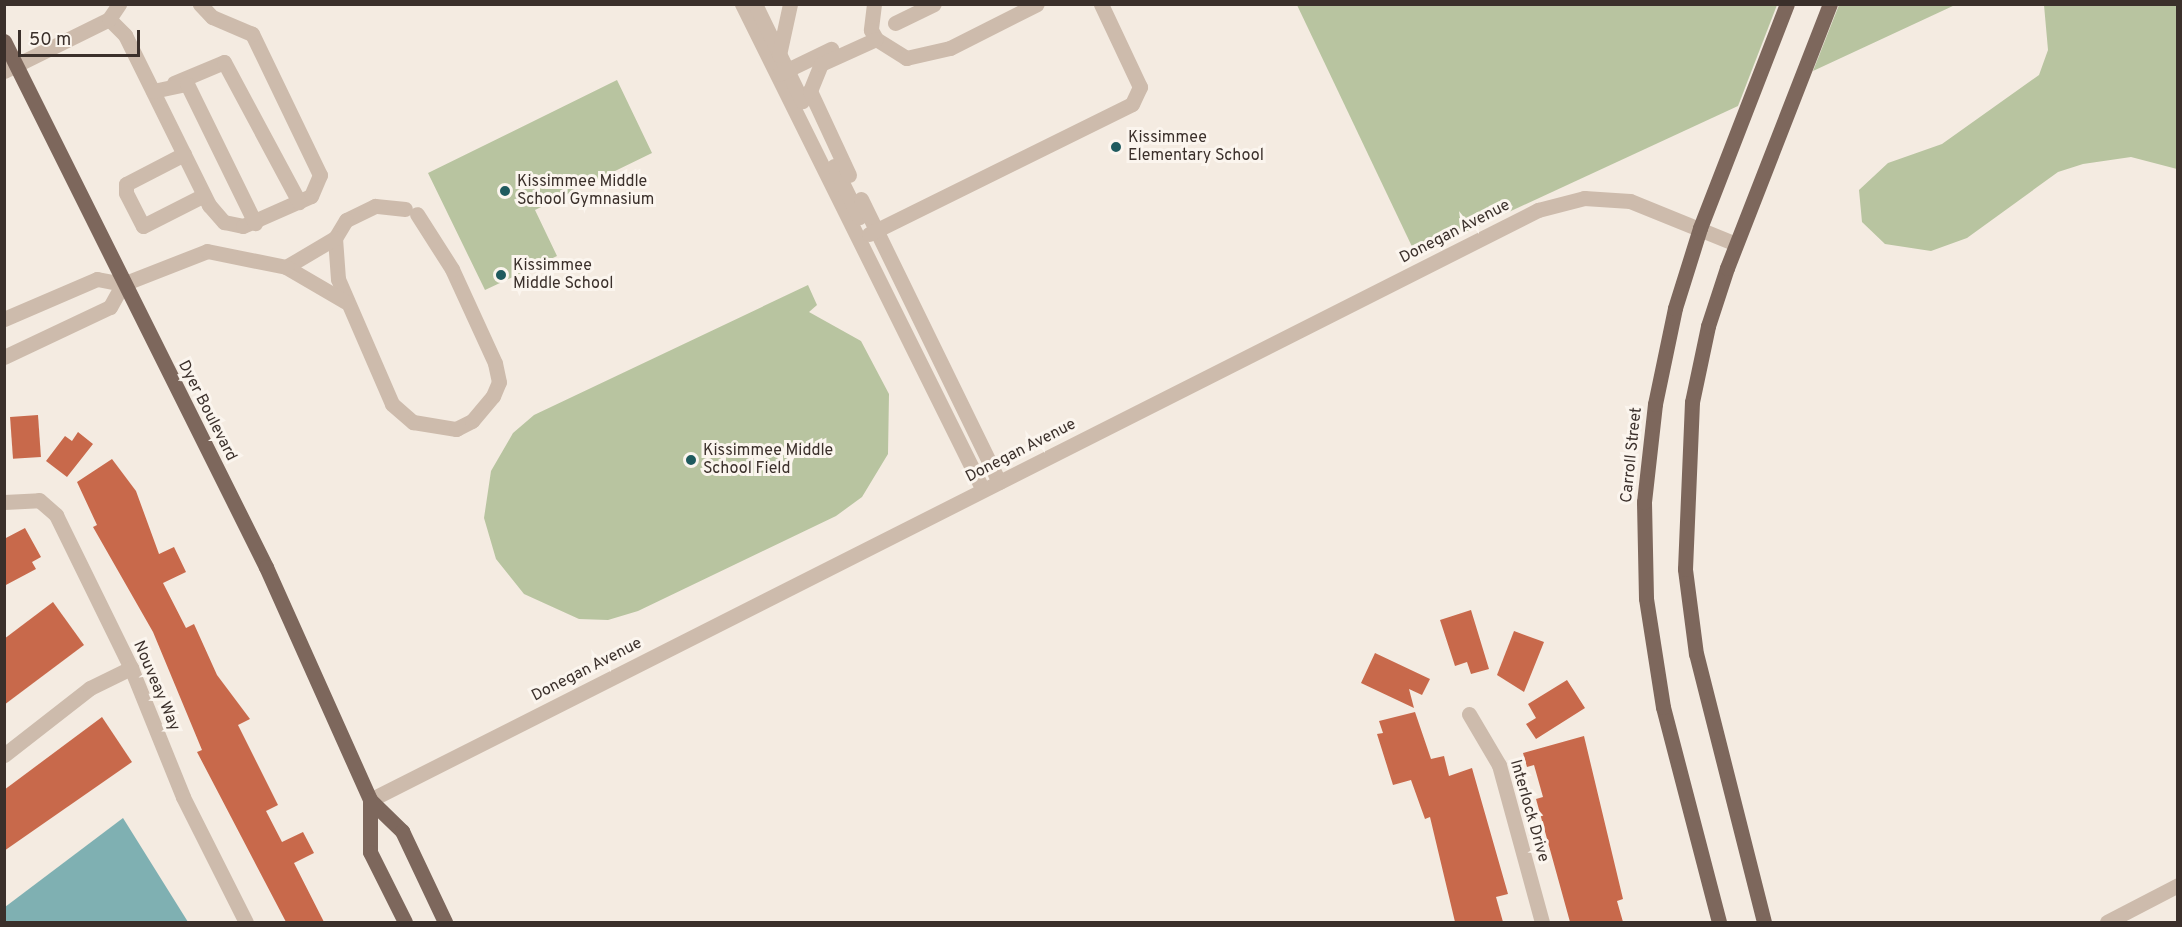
<!DOCTYPE html>
<style>
body{margin:0}
#map{position:relative;width:2182px;height:927px;overflow:hidden;background:#f4ebe1;font-family:Overpass,sans-serif}
div>[style]{position:absolute}
[style*='--x']{left:calc(var(--x)*1px);top:calc(var(--y)*1px);width:calc(var(--w)*1px);rotate:calc(var(--a)*1deg)}
.green>*{inset:0;background:#b8c4a0}
.water>*{inset:0;background:#7fb0b2}
.building>*{inset:0;background:#c8694b;transform-origin:0 0}
.minor>*{height:15px;margin:-7.5px;padding:0 7.5px;transform-origin:7.5px;border-radius:7.5px;background:#cdbbac}
.major>*{height:15px;margin:-7.5px;padding:0 7.5px;transform-origin:7.5px;border-radius:7.5px;background:#7d675c}
.dots>*{width:16px;height:16px;translate:-50% -50%;box-sizing:border-box;border:3px solid #fbf5ee;border-radius:50%}
span{translate:-50% -50%;white-space:nowrap;text-align:center;line-height:1.15;-webkit-text-stroke:6px #fbf5ee;paint-order:stroke}
.poi-label{font-size:16px;color:#3b302b}
.left{translate:0 -50%;text-align:left}
.street-label{font-size:16px;color:#3b302b}
.frame{position:absolute;inset:0;border:6px solid #3b302b;pointer-events:none}
.scale{position:absolute;left:18px;top:30px;width:122px;height:27px;box-sizing:border-box;border:3px solid #3b302b;border-top:0;padding-left:8px;font-size:18px;line-height:21px;white-space:nowrap;color:#3b302b;-webkit-text-stroke:4px #fbf5ee;paint-order:stroke}
</style>
<div id="map">
<div class="green">
<i style="clip-path:polygon(1297px 5px,1777px 5px,1738px 106px,1416px 255px)"></i>
<i style="clip-path:polygon(1839px 5px,1839px 4px,1955px 5px,1813px 71px)"></i>
<i style="clip-path:polygon(2044px 5px,2177px 5px,2177px 169px,2131px 157px,2083px 164px,2058px 172px,1967px 238px,1931px 251px,1885px 244px,1862px 222px,1859px 190px,1888px 163px,1942px 144px,2039px 75px,2048px 50px)"></i>
<i style="clip-path:polygon(617px 80px,652px 153px,535px 210px,557px 256px,485px 290px,428px 173px)"></i>
<i style="clip-path:polygon(808px 285px,817px 305px,809px 312px,861px 341px,889px 394px,888px 454px,862px 497px,836px 516px,638px 611px,608px 620px,579px 619px,524px 594px,496px 559px,484px 518px,491px 471px,513px 433px,534px 415px)"></i>
</div>
<div class="water">
<i style="clip-path:polygon(123px 818px,188px 922px,5px 922px,5px 907px)"></i>
</div>
<div class="building">
<i style="left:38px;top:415px;width:42px;height:28px;rotate:86deg"></i>
<i style="clip-path:polygon(78px 432px,93px 444px,67px 477px,46px 461px,65px 436px,72px 441px)"></i>
<i style="clip-path:polygon(112px 459px,136px 491px,159px 554px,174px 547px,186px 572px,163px 583px,186px 628px,194px 624px,217px 675px,250px 719px,238px 725px,278px 805px,266px 811px,282px 842px,303px 832px,314px 853px,294px 863px,324px 922px,286px 922px,197px 752px,202px 750px,153px 632px,93px 527px,97px 525px,77px 482px)"></i>
<i style="clip-path:polygon(25px 528px,41px 557px,32px 562px,36px 569px,4px 586px,4px 539px)"></i>
<i style="clip-path:polygon(53px 602px,84px 645px,4px 705px,4px 639px)"></i>
<i style="clip-path:polygon(1471px 610px,1489px 669px,1471px 674px,1467px 662px,1455px 666px,1440px 620px)"></i>
<i style="clip-path:polygon(1514px 631px,1544px 642px,1524px 692px,1497px 675px)"></i>
<i style="clip-path:polygon(1375px 653px,1430px 679px,1422px 695px,1409px 689px,1414px 708px,1361px 683px)"></i>
<i style="clip-path:polygon(1567px 680px,1585px 708px,1536px 739px,1526px 724px,1536px 718px,1528px 704px)"></i>
<i style="clip-path:polygon(1415px 712px,1431px 759px,1444px 756px,1449px 776px,1472px 768px,1508px 894px,1496px 897px,1503px 922px,1455px 922px,1430px 817px,1425px 819px,1411px 780px,1393px 785px,1377px 734px,1383px 733px,1379px 721px)"></i>
<i style="clip-path:polygon(102px 717px,132px 762px,4px 851px,4px 790px)"></i>
<i style="clip-path:polygon(1584px 736px,1623px 899px,1617px 901px,1623px 922px,1570px 922px,1536px 799px,1543px 797px,1534px 765px,1527px 767px,1523px 753px)"></i>
</div>
<div class="minor">
<i style="--x:742;--y:4;--w:542;--a:63.62"></i>
<i style="--x:755;--y:4;--w:108;--a:64.1"></i>
<i style="--x:874;--y:4;--w:26;--a:97"></i>
<i style="--x:871;--y:30;--w:10;--a:61"></i>
<i style="--x:876;--y:39;--w:36;--a:32"></i>
<i style="--x:906;--y:58;--w:45;--a:-12.8"></i>
<i style="--x:950;--y:48;--w:97;--a:-26.8"></i>
<i style="--x:109;--y:19;--w:23;--a:45"></i>
<i style="--x:125;--y:35;--w:190;--a:63.7"></i>
<i style="--x:209;--y:205;--w:23;--a:49"></i>
<i style="--x:224;--y:222;--w:19;--a:12"></i>
<i style="--x:243;--y:226;--w:74;--a:-23.8"></i>
<i style="--x:311;--y:196;--w:23;--a:-67"></i>
<i style="--x:320;--y:175;--w:157;--a:-115.7"></i>
<i style="--x:252;--y:34;--w:43;--a:-157"></i>
<i style="--x:212;--y:17;--w:18;--a:-133"></i>
<i style="--x:895;--y:23;--w:43;--a:-26"></i>
<i style="--x:779;--y:55;--w:52;--a:-77.8"></i>
<i style="--x:4;--y:71;--w:117;--a:-26.3"></i>
<i style="--x:109;--y:19;--w:18;--a:-56"></i>
<i style="--x:779;--y:74;--w:58;--a:-25.7"></i>
<i style="--x:174;--y:83;--w:54;--a:-22.8"></i>
<i style="--x:224;--y:62;--w:159;--a:61.8"></i>
<i style="--x:153;--y:91;--w:35;--a:-12"></i>
<i style="--x:187;--y:84;--w:155;--a:63.9"></i>
<i style="--x:184;--y:154;--w:65;--a:152.7"></i>
<i style="--x:126;--y:184;--w:9;--a:90"></i>
<i style="--x:126;--y:193;--w:37;--a:63"></i>
<i style="--x:143;--y:226;--w:68;--a:-26.9"></i>
<i style="--x:834;--y:166;--w:57;--a:63.9"></i>
<i style="--x:849;--y:175;--w:93;--a:-114.9"></i>
<i style="--x:810;--y:91;--w:29;--a:-68"></i>
<i style="--x:821;--y:64;--w:60;--a:-24.4"></i>
<i style="--x:861;--y:199;--w:315;--a:64"></i>
<i style="--x:405;--y:209;--w:30;--a:-174"></i>
<i style="--x:375;--y:206;--w:32;--a:154"></i>
<i style="--x:346;--y:220;--w:21;--a:121"></i>
<i style="--x:335;--y:238;--w:41;--a:85.8"></i>
<i style="--x:338;--y:279;--w:136;--a:66.6"></i>
<i style="--x:392;--y:404;--w:28;--a:41"></i>
<i style="--x:413;--y:422;--w:44;--a:9.2"></i>
<i style="--x:456;--y:429;--w:18;--a:-27"></i>
<i style="--x:472;--y:421;--w:33;--a:-50"></i>
<i style="--x:493;--y:396;--w:15;--a:-67"></i>
<i style="--x:499;--y:382;--w:19;--a:-102"></i>
<i style="--x:495;--y:363;--w:103;--a:-114.6"></i>
<i style="--x:452;--y:269;--w:65;--a:-122.5"></i>
<i style="--x:869;--y:234;--w:293;--a:-26.3"></i>
<i style="--x:1132;--y:104;--w:19;--a:-65"></i>
<i style="--x:1140;--y:87;--w:92;--a:-115.2"></i>
<i style="--x:335;--y:238;--w:57;--a:149.4"></i>
<i style="--x:286;--y:267;--w:69;--a:30.3"></i>
<i style="--x:123;--y:284;--w:90;--a:-21.4"></i>
<i style="--x:207;--y:251;--w:81;--a:11.4"></i>
<i style="--x:4;--y:319;--w:101;--a:-23.3"></i>
<i style="--x:97;--y:279;--w:26;--a:11"></i>
<i style="--x:4;--y:357;--w:117;--a:-25.3"></i>
<i style="--x:110;--y:307;--w:26;--a:-61"></i>
<i style="--x:4;--y:502;--w:35;--a:-3"></i>
<i style="--x:39;--y:500;--w:23;--a:41"></i>
<i style="--x:56;--y:515;--w:170;--a:63.9"></i>
<i style="--x:131;--y:668;--w:139;--a:68"></i>
<i style="--x:183;--y:797;--w:140;--a:63.3"></i>
<i style="--x:1469;--y:714;--w:59;--a:59.5"></i>
<i style="--x:1499;--y:765;--w:163;--a:74.7"></i>
<i style="--x:4;--y:755;--w:109;--a:-37.9"></i>
<i style="--x:90;--y:688;--w:46;--a:-26"></i>
<i style="--x:370;--y:800;--w:1309;--a:-26.8"></i>
<i style="--x:1538;--y:210;--w:48;--a:-14.6"></i>
<i style="--x:1584;--y:198;--w:46;--a:3.7"></i>
<i style="--x:1630;--y:201;--w:114;--a:22.1"></i>
<i style="--x:2107;--y:922;--w:80;--a:-27.5"></i>
</div>
<div class="major">
<i style="--x:4;--y:41;--w:588;--a:63.52"></i>
<i style="--x:266;--y:567;--w:255;--a:65.9"></i>
<i style="--x:370;--y:800;--w:45;--a:44.1"></i>
<i style="--x:402;--y:831;--w:101;--a:64.7"></i>
<i style="--x:370;--y:800;--w:52;--a:90"></i>
<i style="--x:370;--y:852;--w:78;--a:63.4"></i>
<i style="--x:1719;--y:922;--w:222;--a:-104.6"></i>
<i style="--x:1663;--y:707;--w:110;--a:-98.9"></i>
<i style="--x:1646;--y:598;--w:96;--a:-91.2"></i>
<i style="--x:1644;--y:502;--w:99;--a:-83.6"></i>
<i style="--x:1655;--y:404;--w:98;--a:-78.2"></i>
<i style="--x:1675;--y:308;--w:84;--a:-72.6"></i>
<i style="--x:1700;--y:228;--w:240;--a:-68.8"></i>
<i style="--x:1764;--y:922;--w:276;--a:-104.2"></i>
<i style="--x:1696;--y:654;--w:86;--a:-97.4"></i>
<i style="--x:1685;--y:569;--w:167;--a:-87.6"></i>
<i style="--x:1692;--y:402;--w:78;--a:-78.1"></i>
<i style="--x:1708;--y:326;--w:61;--a:-71.9"></i>
<i style="--x:1727;--y:268;--w:283;--a:-68.7"></i>
</div>
<div class="dots">
<i style="left:1116px;top:147px;background:#1f5a5e"></i>
<i style="left:505px;top:191px;background:#1f5a5e"></i>
<i style="left:501px;top:275px;background:#1f5a5e"></i>
<i style="left:691px;top:460px;background:#1f5a5e"></i>
</div>
<div class="poi-label">
<span class="left" style="left:1128px;top:147px">Kissimmee<br>Elementary School</span>
<span class="left" style="left:517px;top:191px">Kissimmee Middle<br>School Gymnasium</span>
<span class="left" style="left:513px;top:275px">Kissimmee<br>Middle School</span>
<span class="left" style="left:703px;top:460px">Kissimmee Middle<br>School Field</span>
</div>
<div class="street-label">
<span style="left:1455px;top:232px;rotate:-27deg">Donegan Avenue</span>
<span style="left:207px;top:411px;rotate:63deg">Dyer Boulevard</span>
<span style="left:1021px;top:451px;rotate:-27deg">Donegan Avenue</span>
<span style="left:1632px;top:455px;rotate:-84deg">Carroll Street</span>
<span style="left:587px;top:670px;rotate:-27deg">Donegan Avenue</span>
<span style="left:156px;top:686px;rotate:67deg">Nouveay Way</span>
<span style="left:1529px;top:811px;rotate:74deg">Interlock Drive</span>
</div>
<div class="frame"></div>
<div class="scale">50 m</div>
</div>
